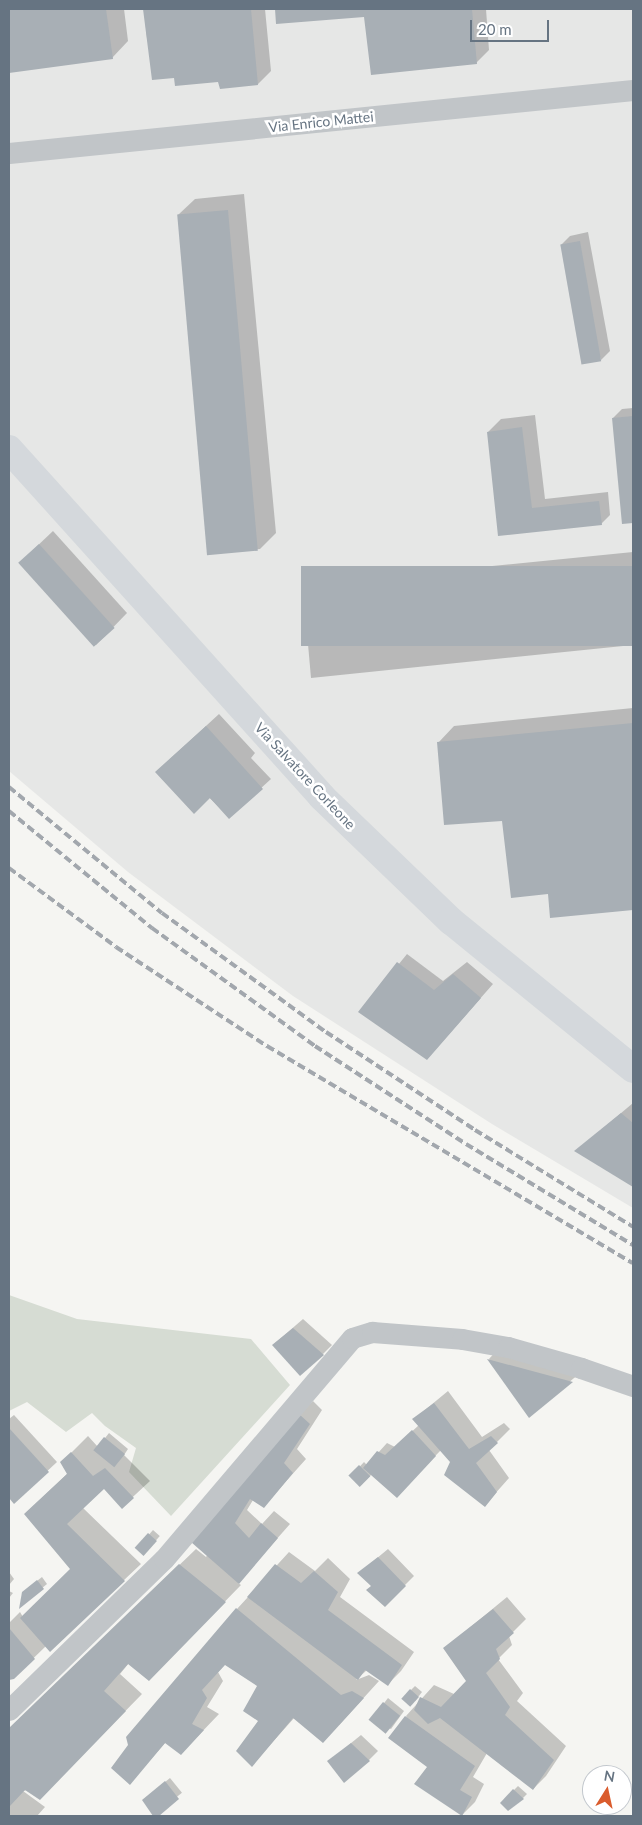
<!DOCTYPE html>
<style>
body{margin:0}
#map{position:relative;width:642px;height:1825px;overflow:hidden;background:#f5f5f2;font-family:Lato,sans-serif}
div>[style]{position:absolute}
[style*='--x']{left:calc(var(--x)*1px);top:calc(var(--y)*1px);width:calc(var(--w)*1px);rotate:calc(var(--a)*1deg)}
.built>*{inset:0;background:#e6e7e6}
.green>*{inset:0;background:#d6dcd3}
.shadow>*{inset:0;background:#0003;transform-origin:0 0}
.building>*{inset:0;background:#a8afb5;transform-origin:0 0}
.street>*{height:21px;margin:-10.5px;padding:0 10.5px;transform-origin:10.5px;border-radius:10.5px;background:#c1c5c8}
.secondary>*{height:28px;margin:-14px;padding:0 14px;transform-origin:14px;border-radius:14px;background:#d4d8dc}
.rail>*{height:4px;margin-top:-2px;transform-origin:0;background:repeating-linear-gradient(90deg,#a2a7ad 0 8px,transparent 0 12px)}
span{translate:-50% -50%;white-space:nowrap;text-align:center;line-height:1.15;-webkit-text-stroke:5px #fff;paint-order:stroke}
.street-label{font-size:14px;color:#667482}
.frame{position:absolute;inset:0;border:10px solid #667482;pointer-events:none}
.north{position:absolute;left:582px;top:1765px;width:50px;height:50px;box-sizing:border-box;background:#fff;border:1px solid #c2c7cd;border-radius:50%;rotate:10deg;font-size:14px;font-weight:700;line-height:20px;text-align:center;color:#667482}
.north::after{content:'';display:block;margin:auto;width:18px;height:22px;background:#da5c2d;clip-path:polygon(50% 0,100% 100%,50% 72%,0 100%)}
.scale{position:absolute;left:470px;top:20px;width:79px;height:22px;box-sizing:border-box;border:2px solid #667482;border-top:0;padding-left:6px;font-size:15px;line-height:18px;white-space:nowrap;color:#667482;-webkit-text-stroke:4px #fff;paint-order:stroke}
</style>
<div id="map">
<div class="built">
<i style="clip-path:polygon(9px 9px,633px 9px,633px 1208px,492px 1124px,293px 996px,128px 872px,9px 771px)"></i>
</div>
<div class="green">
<i style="clip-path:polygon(9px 1295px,77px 1319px,251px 1339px,290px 1385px,171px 1516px,129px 1472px,136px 1448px,105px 1426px,92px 1413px,66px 1432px,27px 1402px,9px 1411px)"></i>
</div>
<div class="shadow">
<i style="clip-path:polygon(9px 9px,124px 9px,128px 41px,112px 58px,9px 72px)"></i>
<i style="clip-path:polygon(144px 9px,265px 9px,271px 71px,258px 84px,221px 88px,220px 78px,175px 77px,147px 38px)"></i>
<i style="clip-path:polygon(276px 9px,486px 9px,489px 50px,476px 63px,365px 15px,277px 22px)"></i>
<i style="clip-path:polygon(244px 194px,276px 533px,260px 549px,211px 554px,178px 215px,195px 199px)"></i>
<i style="clip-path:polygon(588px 232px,610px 351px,601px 360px,561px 245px,570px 236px)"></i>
<i style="clip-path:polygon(633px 408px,633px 522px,623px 523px,613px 418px,622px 409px)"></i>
<i style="clip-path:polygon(535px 415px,545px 499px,608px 492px,610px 515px,601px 524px,499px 535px,488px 432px,501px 419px)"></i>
<i style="clip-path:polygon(53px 531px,127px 613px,96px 645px,33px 550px)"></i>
<i style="clip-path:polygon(633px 552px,633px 645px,311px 678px,304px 599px,320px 583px)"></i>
<i style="clip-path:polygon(633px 708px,633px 908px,551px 917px,549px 895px,503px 819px,438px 743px,454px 726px)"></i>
<i style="clip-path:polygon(219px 714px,255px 753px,251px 758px,271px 779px,229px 817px,170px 759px)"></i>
<i style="clip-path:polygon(407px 954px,443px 981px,467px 962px,493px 984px,427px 1059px,360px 1012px)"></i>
<i style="clip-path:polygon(633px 1103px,633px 1185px,576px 1151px)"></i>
<i style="clip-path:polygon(303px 1319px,332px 1345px,323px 1354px,273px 1345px)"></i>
<i style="clip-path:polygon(497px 1350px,580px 1373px,529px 1416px,489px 1359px)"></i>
<i style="clip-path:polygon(448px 1391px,482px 1437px,504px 1423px,510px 1429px,489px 1450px,509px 1478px,485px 1505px,441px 1450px,405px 1487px,372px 1474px,361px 1485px,351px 1476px,364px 1462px,367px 1465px,387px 1443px,395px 1447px,419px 1425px,414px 1419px)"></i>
<i style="clip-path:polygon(313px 1401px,322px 1410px,297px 1449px,306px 1459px,264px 1506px,253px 1500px,247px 1510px,262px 1524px,274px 1511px,290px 1524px,238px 1583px,241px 1585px,165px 1663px,129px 1663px,120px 1674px,142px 1694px,56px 1782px,23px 1791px,45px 1807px,37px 1816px,9px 1816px,9px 1729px,196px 1549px,206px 1557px,300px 1414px)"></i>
<i style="clip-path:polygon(14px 1415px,57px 1462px,14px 1502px,9px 1496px,9px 1419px)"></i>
<i style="clip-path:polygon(109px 1433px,128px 1449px,124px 1455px,150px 1481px,122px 1507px,104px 1487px,83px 1508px,141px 1564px,50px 1650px,46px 1646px,13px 1678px,9px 1679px,9px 1623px,20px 1612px,23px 1617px,72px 1569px,25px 1514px,68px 1473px,62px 1462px,88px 1436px,98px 1447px)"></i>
<i style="left:153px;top:1530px;width:9px;height:24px;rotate:41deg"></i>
<i style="clip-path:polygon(388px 1549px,414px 1576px,385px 1605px,372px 1585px,359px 1573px)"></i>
<i style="clip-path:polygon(289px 1552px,315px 1571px,328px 1558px,350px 1579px,340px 1597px,414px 1652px,401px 1671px,388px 1684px,367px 1670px,356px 1680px,369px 1675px,379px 1681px,339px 1725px,295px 1717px,252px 1765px,260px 1721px,259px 1686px,225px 1664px,218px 1672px,223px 1681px,207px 1707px,219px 1714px,197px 1737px,166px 1742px,130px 1783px,237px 1609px)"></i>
<i style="clip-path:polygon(9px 1572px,14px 1579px,9px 1585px)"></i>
<i style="clip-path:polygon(42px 1577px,47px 1584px,20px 1606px,28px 1588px)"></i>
<i style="clip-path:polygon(9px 1591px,13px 1593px,9px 1598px)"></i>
<i style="clip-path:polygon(507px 1597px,526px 1619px,509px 1636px,512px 1645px,498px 1659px,523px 1693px,517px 1701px,566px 1746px,546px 1776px,533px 1789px,487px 1753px,473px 1777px,484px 1784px,475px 1802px,462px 1815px,429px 1767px,406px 1716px,434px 1685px,454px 1694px,467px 1681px,445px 1648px)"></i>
<i style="clip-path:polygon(415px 1686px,422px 1692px,415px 1701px,411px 1690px)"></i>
<i style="clip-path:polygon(388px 1698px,404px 1711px,391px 1729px,371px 1720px)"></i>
<i style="clip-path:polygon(361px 1735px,378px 1751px,369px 1760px,329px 1761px)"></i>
<i style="left:170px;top:1778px;width:19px;height:34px;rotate:51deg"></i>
<i style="clip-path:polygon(518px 1786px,527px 1794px,523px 1798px,501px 1803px)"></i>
</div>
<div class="building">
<i style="clip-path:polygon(9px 9px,106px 9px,113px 59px,9px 73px)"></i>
<i style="clip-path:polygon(143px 9px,251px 9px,258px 85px,220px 89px,218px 82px,175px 86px,174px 78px,152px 80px)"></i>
<i style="clip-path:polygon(275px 9px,472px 9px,477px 64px,371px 75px,364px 17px,276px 24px)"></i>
<i style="left:228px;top:210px;width:342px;height:51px;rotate:85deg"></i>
<i style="left:580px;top:241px;width:122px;height:20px;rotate:80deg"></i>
<i style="clip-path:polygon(633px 416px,633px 523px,622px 524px,612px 418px)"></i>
<i style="clip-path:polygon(522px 427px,532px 508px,599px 501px,602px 525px,498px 536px,487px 432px)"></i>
<i style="left:39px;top:544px;width:113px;height:28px;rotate:48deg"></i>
<i style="left:633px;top:566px;width:80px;height:332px;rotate:90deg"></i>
<i style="clip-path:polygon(633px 723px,633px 910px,550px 918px,548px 894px,511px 898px,502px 821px,444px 825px,437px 742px)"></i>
<i style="clip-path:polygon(206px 726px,263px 789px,229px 819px,210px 798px,194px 814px,155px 772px)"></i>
<i style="clip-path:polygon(397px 962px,434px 990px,453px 974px,481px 998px,427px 1060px,358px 1012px)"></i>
<i style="clip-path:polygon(621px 1113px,633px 1123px,633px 1187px,574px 1151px)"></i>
<i style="clip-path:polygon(293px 1328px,324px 1355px,300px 1376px,272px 1345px)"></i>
<i style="clip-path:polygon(487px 1359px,573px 1382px,529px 1418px)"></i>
<i style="clip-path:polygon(434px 1403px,469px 1449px,491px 1436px,498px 1443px,476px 1463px,497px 1492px,485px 1507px,444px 1475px,450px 1462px,412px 1419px)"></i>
<i style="clip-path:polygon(299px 1414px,310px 1424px,284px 1463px,293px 1473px,264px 1508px,250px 1499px,235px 1523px,249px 1538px,261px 1523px,278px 1538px,239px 1584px,191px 1542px)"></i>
<i style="clip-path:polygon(9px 1428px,49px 1472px,14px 1504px,9px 1498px)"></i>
<i style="clip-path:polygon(412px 1430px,436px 1456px,397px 1498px,363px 1468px,377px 1451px,385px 1455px)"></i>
<i style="left:104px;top:1437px;width:27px;height:17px;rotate:39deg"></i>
<i style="clip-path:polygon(71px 1452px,93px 1476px,105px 1468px,134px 1498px,122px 1509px,104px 1489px,67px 1524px,125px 1581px,50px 1652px,20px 1618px,70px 1569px,24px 1514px,67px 1474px,60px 1462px)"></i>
<i style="left:359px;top:1465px;width:16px;height:15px;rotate:45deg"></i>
<i style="left:148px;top:1533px;width:12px;height:20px;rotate:42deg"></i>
<i style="clip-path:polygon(378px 1557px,406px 1586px,385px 1607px,366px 1590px,371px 1586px,357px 1573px)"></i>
<i style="clip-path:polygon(179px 1564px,226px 1602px,149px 1681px,128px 1664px,104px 1691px,126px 1711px,40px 1800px,25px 1790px,9px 1807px,9px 1728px)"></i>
<i style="clip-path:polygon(275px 1564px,301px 1583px,314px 1571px,338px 1592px,328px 1610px,402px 1665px,388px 1686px,365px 1670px,358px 1680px,247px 1597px)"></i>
<i style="clip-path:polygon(37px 1580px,44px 1589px,19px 1609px,22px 1592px)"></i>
<i style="clip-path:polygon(236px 1608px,341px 1695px,352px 1691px,364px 1698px,323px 1743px,293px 1718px,252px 1767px,236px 1751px,258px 1721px,243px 1711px,257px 1686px,225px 1665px,202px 1690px,207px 1698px,192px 1724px,204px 1730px,181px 1755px,165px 1743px,130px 1785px,111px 1768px,128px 1745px,126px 1737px)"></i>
<i style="clip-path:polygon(493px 1609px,514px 1633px,496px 1649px,500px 1659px,486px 1673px,510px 1707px,505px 1715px,554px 1760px,533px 1790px,440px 1718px,428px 1724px,414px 1710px,420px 1697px,441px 1707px,466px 1681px,443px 1648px)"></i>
<i style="clip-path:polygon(9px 1628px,35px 1659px,14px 1679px,9px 1680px)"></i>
<i style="left:410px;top:1689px;width:12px;height:13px;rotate:42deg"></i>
<i style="left:383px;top:1702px;width:22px;height:23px;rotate:39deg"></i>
<i style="clip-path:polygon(405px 1716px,475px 1766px,460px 1790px,472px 1797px,462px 1816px,414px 1784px,427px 1767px,388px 1738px)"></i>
<i style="clip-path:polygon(351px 1743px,370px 1761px,344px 1783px,327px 1761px)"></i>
<i style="clip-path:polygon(165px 1781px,179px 1799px,159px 1816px,153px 1816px,142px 1800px)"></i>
<i style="clip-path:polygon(513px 1789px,524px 1799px,508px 1811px,500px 1803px)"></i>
</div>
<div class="street">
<i style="--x:9;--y:153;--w:627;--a:-5.77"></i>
<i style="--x:9;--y:1710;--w:216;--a:-44.3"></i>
<i style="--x:164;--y:1559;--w:290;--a:-49.6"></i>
<i style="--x:352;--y:1338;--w:21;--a:-17"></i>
<i style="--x:372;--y:1332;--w:90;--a:4.4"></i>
<i style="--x:462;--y:1339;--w:47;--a:9.9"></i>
<i style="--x:508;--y:1347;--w:76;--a:16"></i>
<i style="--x:581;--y:1368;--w:55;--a:19.1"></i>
</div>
<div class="secondary">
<i style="--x:9;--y:449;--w:468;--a:48"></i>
<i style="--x:322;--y:797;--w:179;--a:43.9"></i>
<i style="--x:451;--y:921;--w:235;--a:39.1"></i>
</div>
<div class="rail">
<i style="--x:9;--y:787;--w:198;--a:39.5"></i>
<i style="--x:162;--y:913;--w:203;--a:36"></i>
<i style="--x:326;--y:1032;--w:178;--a:33.3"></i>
<i style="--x:475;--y:1130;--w:185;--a:31.5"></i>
<i style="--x:9;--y:811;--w:185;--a:39.3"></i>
<i style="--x:152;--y:928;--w:201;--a:35.9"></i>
<i style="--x:315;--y:1046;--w:180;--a:33"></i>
<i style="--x:466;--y:1144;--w:195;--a:31.2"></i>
<i style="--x:9;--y:868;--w:133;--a:36.4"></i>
<i style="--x:116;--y:947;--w:181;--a:33.3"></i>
<i style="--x:267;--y:1046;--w:425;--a:30.7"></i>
</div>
<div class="street-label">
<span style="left:321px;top:122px;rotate:-6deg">Via Enrico Mattei</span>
<span style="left:305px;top:776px;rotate:47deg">Via Salvatore Corleone</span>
</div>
<div class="frame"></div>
<div class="north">N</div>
<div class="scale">20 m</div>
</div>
